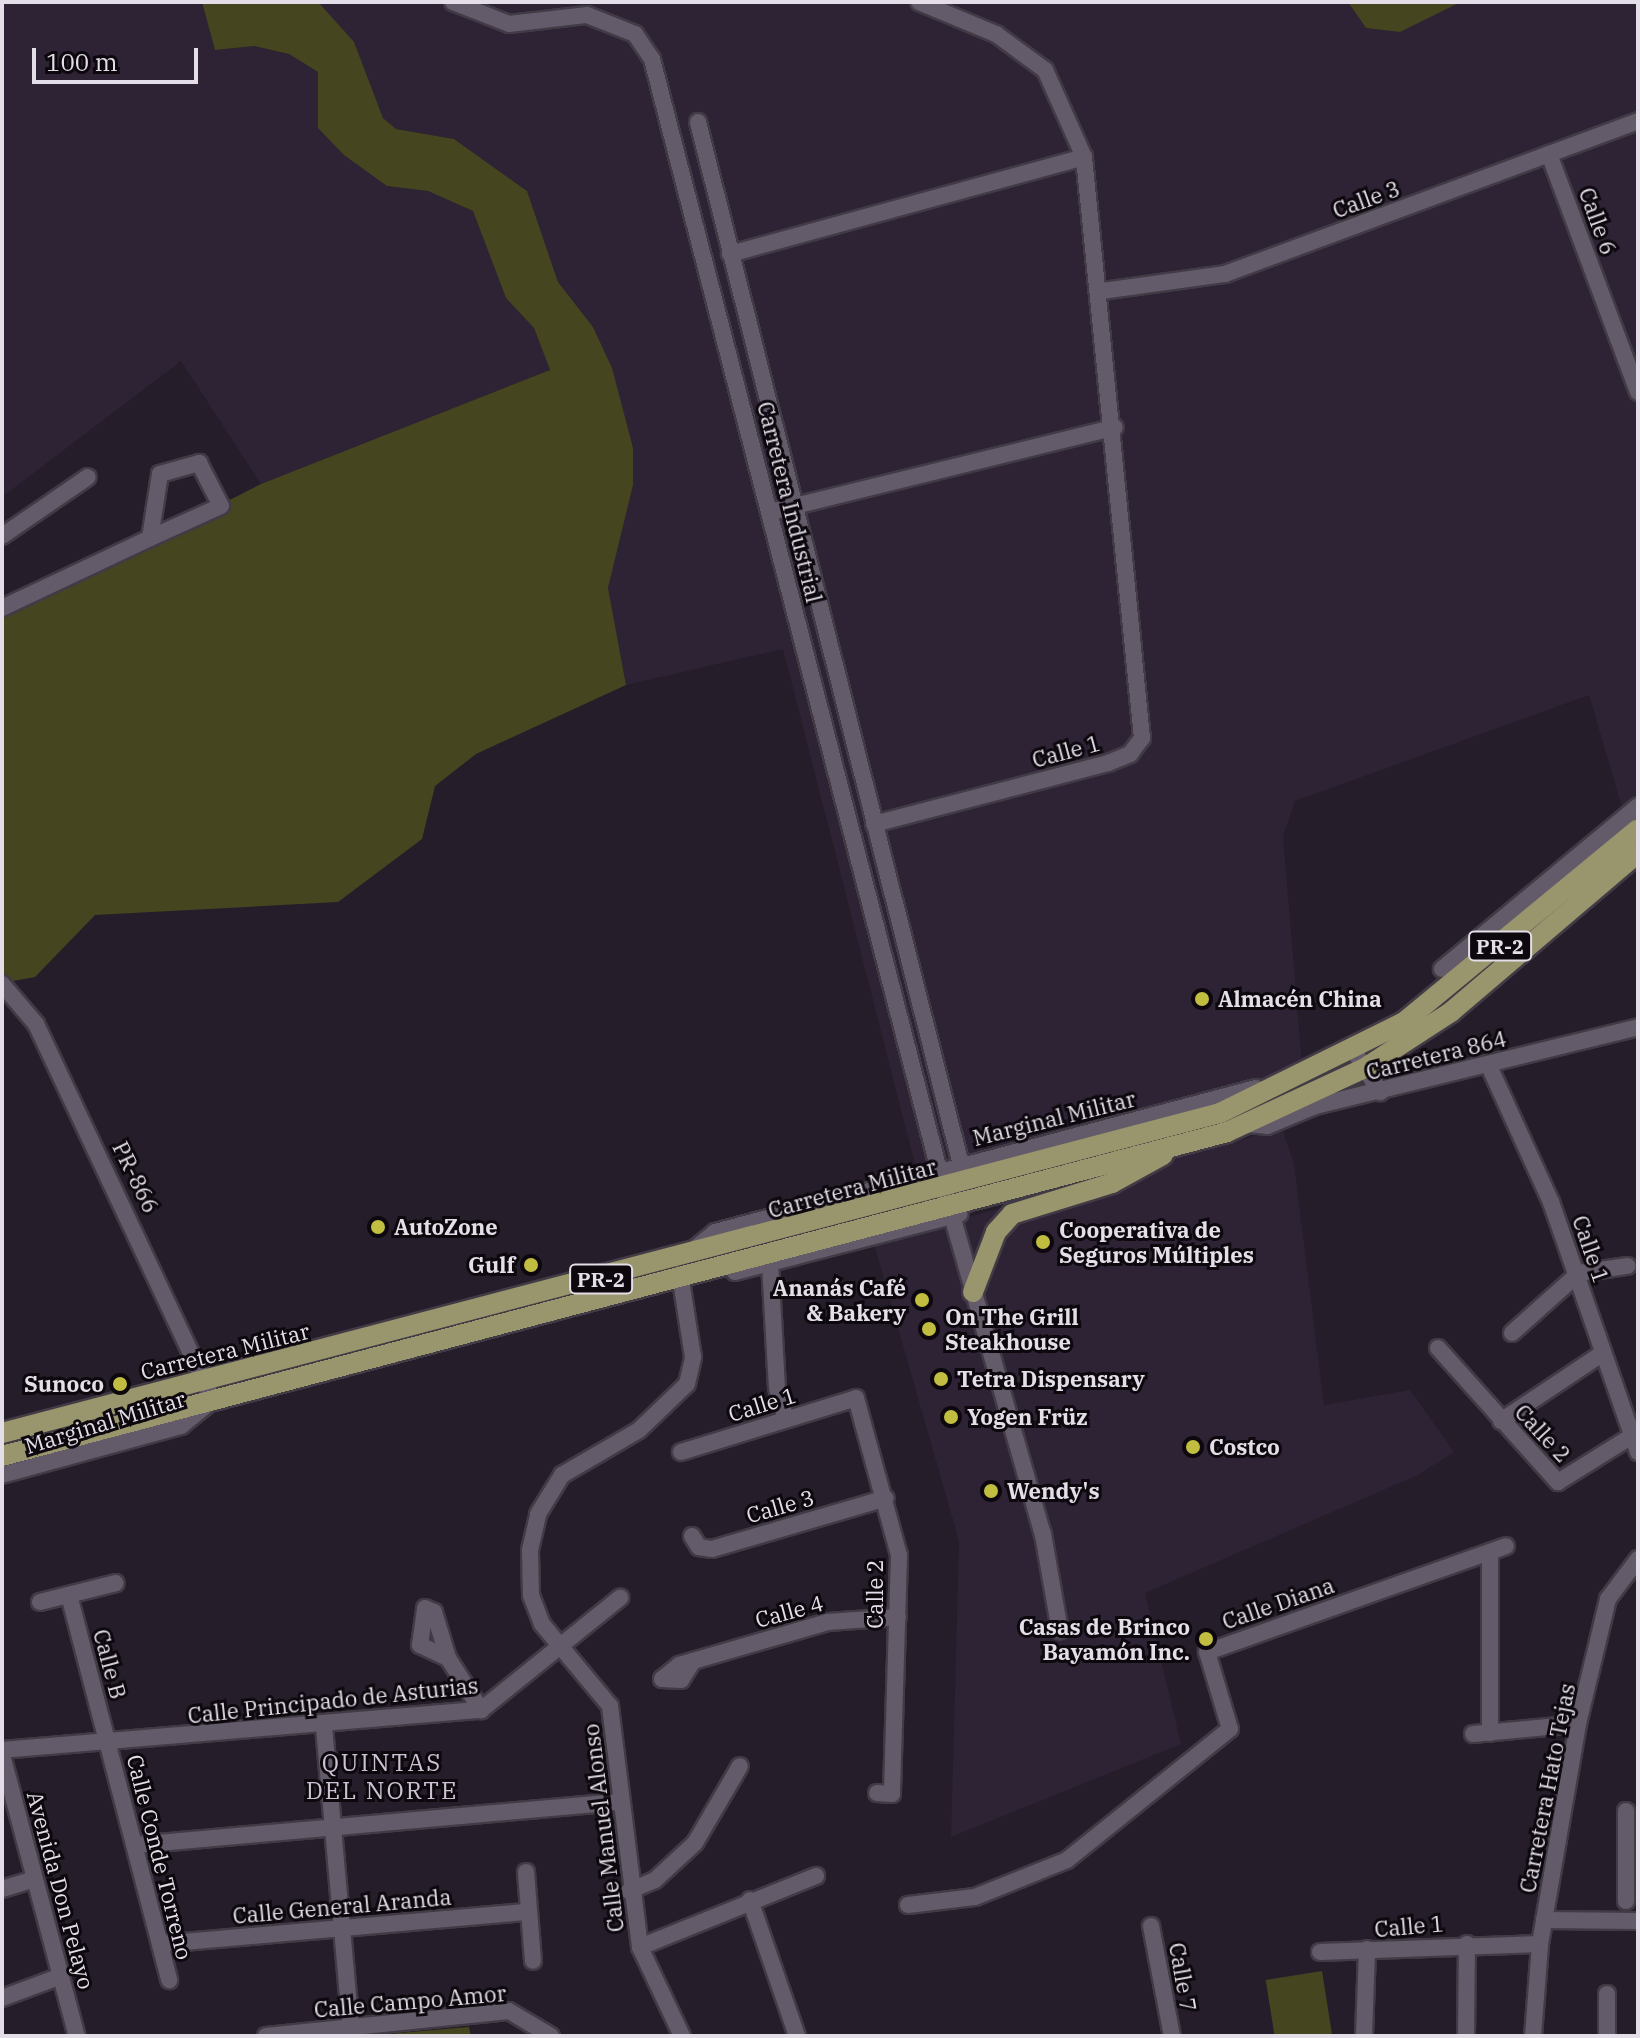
<!DOCTYPE html>
<meta charset="utf-8">
<style>
body{margin:0}
#map{position:relative;width:1640px;height:2038px;overflow:hidden;background:#251d2a;font-family:"IBM Plex Serif",serif}
div>[style]{position:absolute}
[style*='--x']{left:calc(var(--x)*1px);top:calc(var(--y)*1px);width:calc(var(--w)*1px);rotate:calc(var(--a)*1deg)}
.built>*{inset:0;background:#2e2235}
.green>*{inset:0;background:#45451f;transform-origin:0 0}
.roads{filter:drop-shadow(2px 0 #413b45) drop-shadow(-2px 0 #413b45) drop-shadow(0 2px #413b45) drop-shadow(0 -2px #413b45)}
.minor>*{height:16px;margin:-8px;padding:0 8px;transform-origin:8px;border-radius:8px;background:#645b6a}
.major>*{height:20px;margin:-10px;padding:0 10px;transform-origin:10px;border-radius:10px;background:#99956c}
.dots>*{width:22px;height:22px;translate:-50% -50%;box-sizing:border-box;border:4px solid #0c080e;border-radius:50%}
span{translate:-50% -50%;white-space:nowrap;text-align:center;line-height:1.15;-webkit-text-stroke:6px #0c080e;paint-order:stroke}
.shield-label span{padding:2px 6px;background:#0c080e;border:2px solid;border-radius:6px;-webkit-text-stroke-width:0}
.shield-label{font-size:20px;color:#e3dee7;font-weight:700}
.street-label{font-size:22px;color:#e3dee7}
.poi-label{font-size:22px;color:#e3dee7;font-weight:700}
.left{translate:0 -50%;text-align:left}
.right{translate:-100% -50%;text-align:right}
.neighbourhood-label{font-size:24px;color:#ccc2d3;letter-spacing:2px}
.frame{position:absolute;inset:0;border:4px solid #e3dee7;pointer-events:none}
.scale{position:absolute;left:32px;top:48px;width:166px;height:36px;box-sizing:border-box;border:4px solid #e3dee7;border-top:0;padding-left:10px;font-size:24px;line-height:28px;white-space:nowrap;color:#e3dee7;-webkit-text-stroke:6px #0c080e;paint-order:stroke}
</style>
<div id="map">
<div class="built">
<i style="clip-path:polygon(2px 2px,202px 2px,215px 50px,254px 46px,289px 54px,318px 72px,319px 128px,387px 186px,428px 191px,473px 211px,506px 298px,534px 328px,550px 370px,261px 484px,181px 361px,2px 497px)"></i>
<i style="clip-path:polygon(316px 2px,1348px 2px,1366px 28px,1400px 32px,1461px 2px,1638px 2px,1638px 793px,1622px 807px,1589px 695px,1295px 801px,1283px 836px,1302px 1064px,1267px 1080px,916px 1168px,783px 649px,626px 685px,608px 588px,633px 485px,612px 368px,593px 327px,558px 282px,527px 191px,454px 139px,396px 129px,383px 118px,354px 42px)"></i>
<i style="clip-path:polygon(1282px 1128px,1294px 1164px,1324px 1405px,1410px 1390px,1454px 1452px,1418px 1475px,1145px 1593px,1181px 1744px,951px 1837px,959px 1541px,874px 1244px)"></i>
</div>
<div class="green">
<i style="clip-path:polygon(202px 2px,319px 3px,354px 42px,383px 118px,396px 129px,454px 139px,527px 191px,558px 282px,593px 327px,612px 368px,633px 448px,633px 485px,608px 588px,626px 685px,476px 754px,435px 786px,422px 839px,338px 902px,95px 915px,35px 977px,2px 983px,2px 617px,261px 484px,550px 370px,534px 328px,506px 298px,473px 211px,428px 191px,387px 186px,344px 155px,318px 128px,318px 72px,289px 54px,254px 46px,215px 50px)"></i>
<i style="clip-path:polygon(1348px 2px,1461px 2px,1400px 32px,1366px 28px)"></i>
<i style="left:1322px;top:1971px;width:65px;height:57px;rotate:81deg"></i>
<i style="clip-path:polygon(469px 2027px,471px 2036px,364px 2036px)"></i>
</div>
<div class="roads">
<div class="minor">
<i style="--x:453;--y:2;--w:60;--a:21.4"></i>
<i style="--x:509;--y:24;--w:79;--a:-6.6"></i>
<i style="--x:587;--y:15;--w:52;--a:21.6"></i>
<i style="--x:635;--y:34;--w:30;--a:56"></i>
<i style="--x:652;--y:59;--w:1147;--a:75.52"></i>
<i style="--x:939;--y:1170;--w:379;--a:74.1"></i>
<i style="--x:1043;--y:1534;--w:98;--a:80.1"></i>
<i style="--x:698;--y:122;--w:1076;--a:75.85"></i>
<i style="--x:1549;--y:154;--w:254;--a:69.5"></i>
<i style="--x:730;--y:254;--w:367;--a:-15.3"></i>
<i style="--x:1102;--y:291;--w:124;--a:-7.9"></i>
<i style="--x:1225;--y:274;--w:440;--a:-20.3"></i>
<i style="--x:770;--y:512;--w:355;--a:-13.8"></i>
<i style="--x:2;--y:536;--w:104;--a:-34.5"></i>
<i style="--x:2;--y:608;--w:164;--a:-25.3"></i>
<i style="--x:150;--y:538;--w:65;--a:-81.1"></i>
<i style="--x:160;--y:474;--w:41;--a:-15.8"></i>
<i style="--x:199;--y:463;--w:48;--a:62.9"></i>
<i style="--x:221;--y:506;--w:78;--a:155.7"></i>
<i style="--x:874;--y:824;--w:242;--a:-14.6"></i>
<i style="--x:1108;--y:763;--w:24;--a:-22"></i>
<i style="--x:1130;--y:754;--w:20;--a:-53"></i>
<i style="--x:1142;--y:738;--w:584;--a:-95.7"></i>
<i style="--x:1084;--y:157;--w:95;--a:-114.1"></i>
<i style="--x:1045;--y:70;--w:61;--a:-143.7"></i>
<i style="--x:996;--y:34;--w:83;--a:-157.4"></i>
<i style="--x:1442;--y:969;--w:255;--a:-39.7"></i>
<i style="--x:2;--y:984;--w:52;--a:49.6"></i>
<i style="--x:36;--y:1024;--w:416;--a:64.8"></i>
<i style="--x:213;--y:1400;--w:41;--a:140.9"></i>
<i style="--x:181;--y:1426;--w:186;--a:164.7"></i>
<i style="--x:1354;--y:1051;--w:49;--a:57.6"></i>
<i style="--x:1489;--y:1066;--w:149;--a:65.5"></i>
<i style="--x:1551;--y:1202;--w:265;--a:70.8"></i>
<i style="--x:1246;--y:1124;--w:21;--a:5"></i>
<i style="--x:1267;--y:1126;--w:52;--a:-22.6"></i>
<i style="--x:1315;--y:1106;--w:333;--a:-13.7"></i>
<i style="--x:693;--y:1250;--w:28;--a:-39"></i>
<i style="--x:715;--y:1232;--w:560;--a:-14.91"></i>
<i style="--x:770;--y:1263;--w:125;--a:86.8"></i>
<i style="--x:777;--y:1388;--w:32;--a:74"></i>
<i style="--x:735;--y:1272;--w:232;--a:-14.5"></i>
<i style="--x:1512;--y:1333;--w:90;--a:-41.8"></i>
<i style="--x:1579;--y:1273;--w:49;--a:-8.3"></i>
<i style="--x:1438;--y:1348;--w:180;--a:48.2"></i>
<i style="--x:1558;--y:1482;--w:87;--a:-31.9"></i>
<i style="--x:1501;--y:1421;--w:123;--a:-33.7"></i>
<i style="--x:681;--y:1452;--w:183;--a:-17.1"></i>
<i style="--x:856;--y:1398;--w:163;--a:74.7"></i>
<i style="--x:899;--y:1555;--w:239;--a:91.7"></i>
<i style="--x:892;--y:1794;--w:15;--a:-176"></i>
<i style="--x:692;--y:1536;--w:13;--a:58"></i>
<i style="--x:699;--y:1547;--w:13;--a:9"></i>
<i style="--x:712;--y:1549;--w:181;--a:-16.3"></i>
<i style="--x:1490;--y:1552;--w:181;--a:90"></i>
<i style="--x:69;--y:1595;--w:398;--a:75.4"></i>
<i style="--x:40;--y:1602;--w:78;--a:-14"></i>
<i style="--x:425;--y:1608;--w:10;--a:24"></i>
<i style="--x:434;--y:1612;--w:48;--a:73.1"></i>
<i style="--x:448;--y:1658;--w:31;--a:-155"></i>
<i style="--x:420;--y:1645;--w:37;--a:-82"></i>
<i style="--x:448;--y:1658;--w:62;--a:57.6"></i>
<i style="--x:693;--y:1661;--w:22;--a:122"></i>
<i style="--x:681;--y:1680;--w:19;--a:-177"></i>
<i style="--x:662;--y:1679;--w:22;--a:-39"></i>
<i style="--x:679;--y:1665;--w:155;--a:-16.1"></i>
<i style="--x:828;--y:1622;--w:70;--a:-4.1"></i>
<i style="--x:324;--y:1727;--w:302;--a:84.9"></i>
<i style="--x:1473;--y:1734;--w:105;--a:-5.4"></i>
<i style="--x:2;--y:1750;--w:481;--a:-4.8"></i>
<i style="--x:481;--y:1710;--w:179;--a:-38.9"></i>
<i style="--x:2;--y:1755;--w:291;--a:75.1"></i>
<i style="--x:135;--y:1845;--w:488;--a:-5.1"></i>
<i style="--x:526;--y:1872;--w:89;--a:85.5"></i>
<i style="--x:2;--y:1889;--w:34;--a:-17"></i>
<i style="--x:629;--y:1891;--w:28;--a:-23"></i>
<i style="--x:655;--y:1880;--w:54;--a:-42.8"></i>
<i style="--x:695;--y:1843;--w:89;--a:-59.7"></i>
<i style="--x:750;--y:1900;--w:144;--a:70.9"></i>
<i style="--x:1626;--y:1901;--w:90;--a:-90"></i>
<i style="--x:908;--y:1905;--w:67;--a:-6.8"></i>
<i style="--x:975;--y:1897;--w:99;--a:-21.9"></i>
<i style="--x:1067;--y:1860;--w:209;--a:-38.8"></i>
<i style="--x:1230;--y:1729;--w:80;--a:-106.6"></i>
<i style="--x:1207;--y:1652;--w:317;--a:-19.5"></i>
<i style="--x:1544;--y:1920;--w:94;--a:0.6"></i>
<i style="--x:1151;--y:1926;--w:112;--a:79.2"></i>
<i style="--x:160;--y:1944;--w:370;--a:-5"></i>
<i style="--x:640;--y:1947;--w:190;--a:-22"></i>
<i style="--x:1320;--y:1952;--w:220;--a:-2.1"></i>
<i style="--x:2;--y:1998;--w:63;--a:-20.4"></i>
<i style="--x:266;--y:2036;--w:244;--a:-5.9"></i>
<i style="--x:509;--y:2011;--w:49;--a:30.8"></i>
<i style="--x:682;--y:2036;--w:98;--a:-115.3"></i>
<i style="--x:640;--y:1947;--w:243;--a:-97.1"></i>
<i style="--x:610;--y:1706;--w:107;--a:-129.7"></i>
<i style="--x:542;--y:1624;--w:31;--a:-111"></i>
<i style="--x:531;--y:1595;--w:45;--a:-91.3"></i>
<i style="--x:530;--y:1550;--w:37;--a:-77"></i>
<i style="--x:538;--y:1514;--w:46;--a:-58.4"></i>
<i style="--x:562;--y:1475;--w:89;--a:-30.3"></i>
<i style="--x:639;--y:1430;--w:66;--a:-43.8"></i>
<i style="--x:687;--y:1384;--w:28;--a:-77"></i>
<i style="--x:693;--y:1357;--w:84;--a:-98.9"></i>
<i style="--x:680;--y:1274;--w:9;--a:6"></i>
<i style="--x:1364;--y:2036;--w:87;--a:-88"></i>
<i style="--x:1466;--y:2036;--w:92;--a:-89.4"></i>
<i style="--x:1533;--y:2036;--w:92;--a:-85.6"></i>
<i style="--x:1540;--y:1944;--w:223;--a:-80.2"></i>
<i style="--x:1578;--y:1724;--w:129;--a:-76.5"></i>
<i style="--x:1608;--y:1599;--w:50;--a:-53.1"></i>
<i style="--x:1607;--y:2036;--w:42;--a:-90"></i>
</div>
<div class="major">
<i style="--x:973;--y:1292;--w:64;--a:-69"></i>
<i style="--x:996;--y:1232;--w:24;--a:-48"></i>
<i style="--x:1012;--y:1214;--w:105;--a:-17.2"></i>
<i style="--x:1112;--y:1183;--w:58;--a:-28.8"></i>
<i style="--x:2;--y:1433;--w:1259;--a:-14.72"></i>
<i style="--x:1220;--y:1113;--w:205;--a:-26.3"></i>
<i style="--x:1404;--y:1022;--w:303;--a:-39.5"></i>
<i style="--x:2;--y:1456;--w:1267;--a:-14.81"></i>
<i style="--x:1227;--y:1132;--w:152;--a:-24.9"></i>
<i style="--x:1365;--y:1068;--w:103;--a:-33.1"></i>
<i style="--x:1451;--y:1012;--w:245;--a:-40.4"></i>
</div>
</div>
<div class="dots">
<i style="left:1202px;top:999px;background:#c1bd40"></i>
<i style="left:378px;top:1227px;background:#c1bd40"></i>
<i style="left:1043px;top:1242px;background:#c1bd40"></i>
<i style="left:531px;top:1265px;background:#c1bd40"></i>
<i style="left:922px;top:1300px;background:#c1bd40"></i>
<i style="left:929px;top:1329px;background:#c1bd40"></i>
<i style="left:941px;top:1379px;background:#c1bd40"></i>
<i style="left:120px;top:1384px;background:#c1bd40"></i>
<i style="left:951px;top:1417px;background:#c1bd40"></i>
<i style="left:1193px;top:1447px;background:#c1bd40"></i>
<i style="left:991px;top:1491px;background:#c1bd40"></i>
<i style="left:1206px;top:1639px;background:#c1bd40"></i>
</div>
<div class="shield-label">
<span style="left:1500px;top:946px">PR-2</span>
<span style="left:601px;top:1279px">PR-2</span>
</div>
<div class="street-label">
<span style="left:1366px;top:199px;rotate:-20deg">Calle 3</span>
<span style="left:1598px;top:221px;rotate:70deg">Calle 6</span>
<span style="left:790px;top:502px;rotate:76deg">Carretera Industrial</span>
<span style="left:1066px;top:751px;rotate:-15deg">Calle 1</span>
<span style="left:1436px;top:1055px;rotate:-14deg">Carretera 864</span>
<span style="left:1054px;top:1118px;rotate:-14deg">Marginal Militar</span>
<span style="left:136px;top:1177px;rotate:64deg">PR-866</span>
<span style="left:852px;top:1188px;rotate:-15deg">Carretera Militar</span>
<span style="left:1591px;top:1249px;rotate:71deg">Calle 1</span>
<span style="left:225px;top:1351px;rotate:-14deg">Carretera Militar</span>
<span style="left:762px;top:1404px;rotate:-17deg">Calle 1</span>
<span style="left:105px;top:1422px;rotate:-17deg">Marginal Militar</span>
<span style="left:1543px;top:1433px;rotate:47deg">Calle 2</span>
<span style="left:780px;top:1506px;rotate:-16deg">Calle 3</span>
<span style="left:875px;top:1594px;rotate:-90deg">Calle 2</span>
<span style="left:1278px;top:1603px;rotate:-19deg">Calle Diana</span>
<span style="left:789px;top:1611px;rotate:-15deg">Calle 4</span>
<span style="left:110px;top:1664px;rotate:75deg">Calle B</span>
<span style="left:333px;top:1700px;rotate:-6deg">Calle Principado de Asturias</span>
<span style="left:1547px;top:1788px;rotate:-79deg">Carretera Hato Tejas</span>
<span style="left:603px;top:1828px;rotate:-97deg">Calle Manuel Alonso</span>
<span style="left:160px;top:1857px;rotate:76deg">Calle Conde Torreno</span>
<span style="left:61px;top:1890px;rotate:75deg">Avenida Don Pelayo</span>
<span style="left:342px;top:1906px;rotate:-5deg">Calle General Aranda</span>
<span style="left:1409px;top:1926px;rotate:-5deg">Calle 1</span>
<span style="left:1183px;top:1977px;rotate:80deg">Calle 7</span>
<span style="left:410px;top:2001px;rotate:-5deg">Calle Campo Amor</span>
</div>
<div class="poi-label">
<span class="left" style="left:1218px;top:999px">Almacén China</span>
<span class="left" style="left:394px;top:1227px">AutoZone</span>
<span class="left" style="left:1059px;top:1242px">Cooperativa de<br>Seguros Múltiples</span>
<span class="right" style="left:515px;top:1265px">Gulf</span>
<span class="right" style="left:906px;top:1300px">Ananás Café<br>&amp; Bakery</span>
<span class="left" style="left:945px;top:1329px">On The Grill<br>Steakhouse</span>
<span class="left" style="left:957px;top:1379px">Tetra Dispensary</span>
<span class="right" style="left:104px;top:1384px">Sunoco</span>
<span class="left" style="left:967px;top:1417px">Yogen Früz</span>
<span class="left" style="left:1209px;top:1447px">Costco</span>
<span class="left" style="left:1007px;top:1491px">Wendy's</span>
<span class="right" style="left:1190px;top:1639px">Casas de Brinco<br>Bayamón Inc.</span>
</div>
<div class="neighbourhood-label">
<span style="left:382px;top:1777px">QUINTAS<br>DEL NORTE</span>
</div>
<div class="frame"></div>
<div class="scale">100 m</div>
</div>
